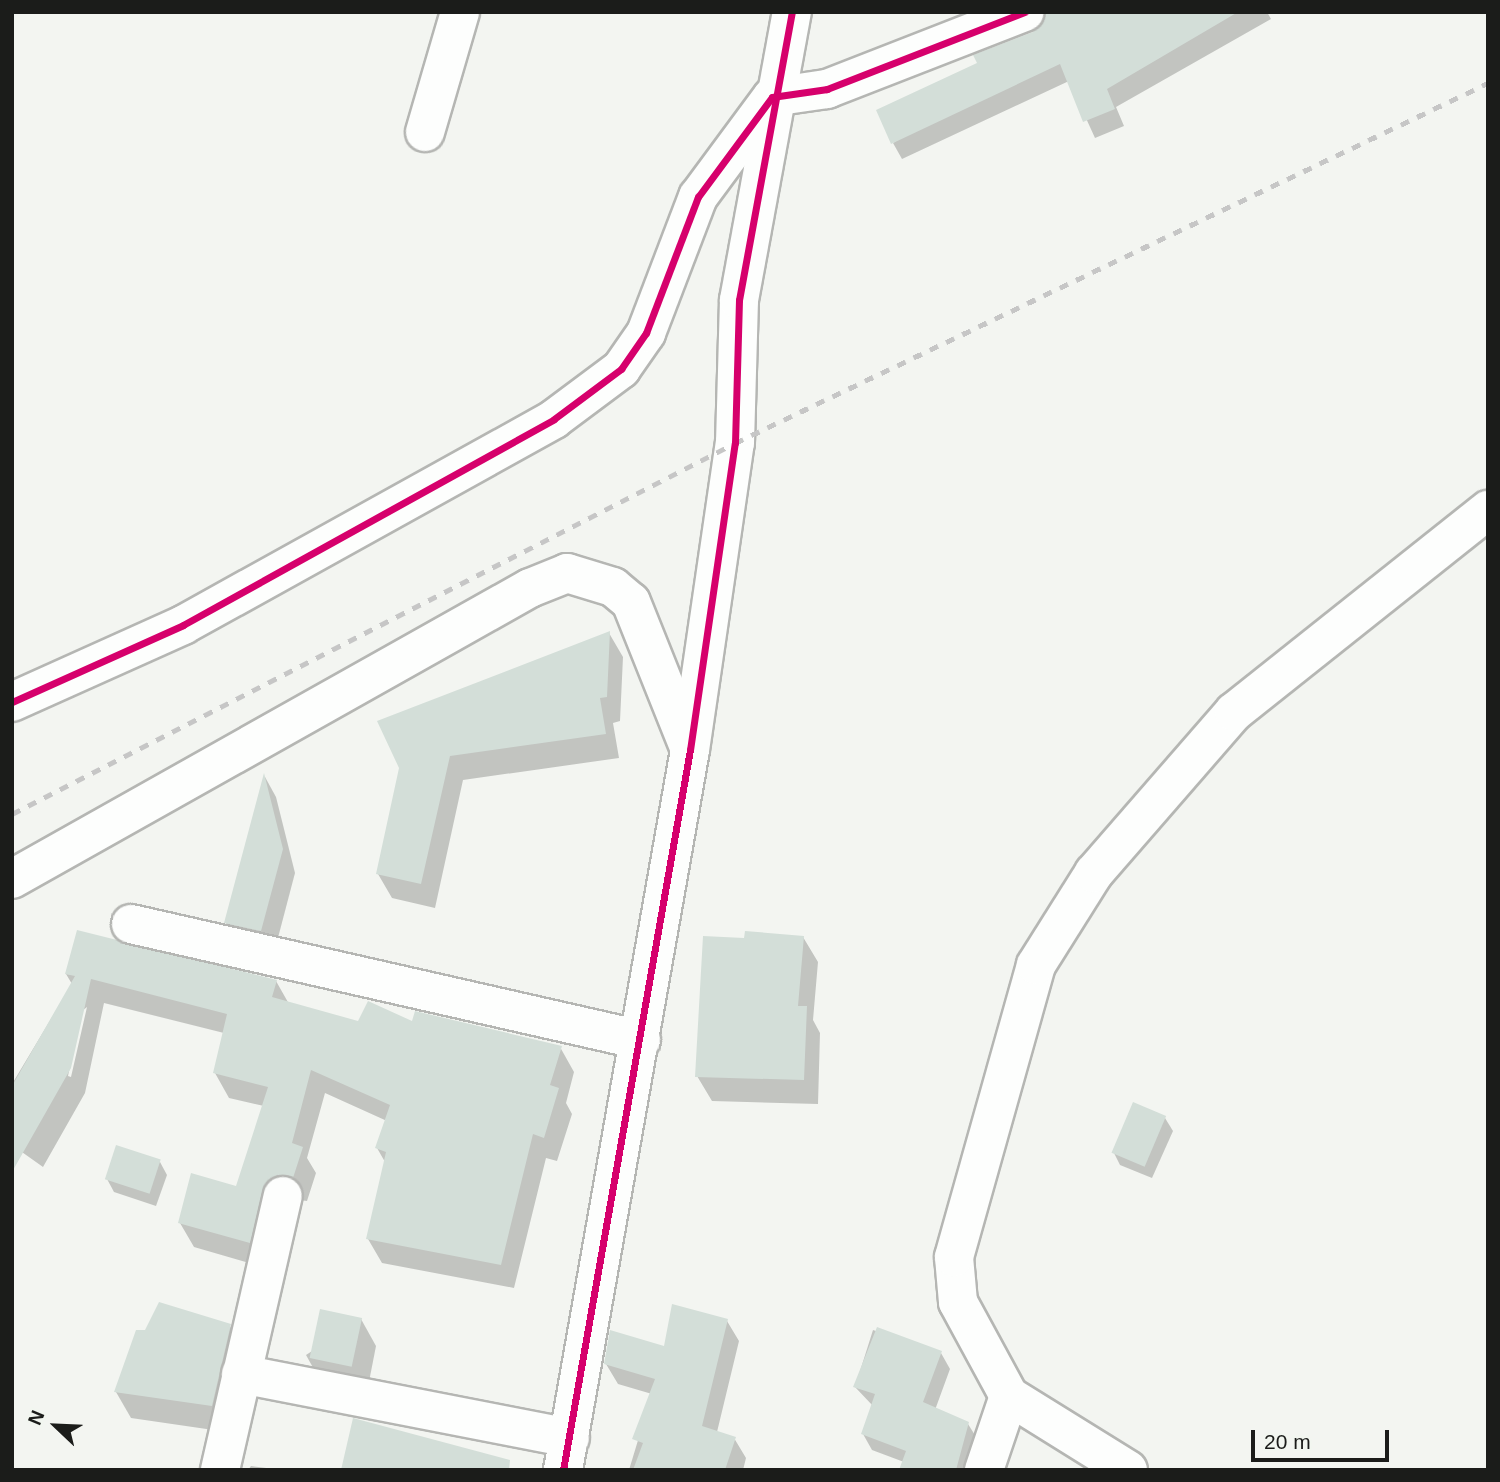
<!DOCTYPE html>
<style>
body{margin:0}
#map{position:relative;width:1500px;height:1482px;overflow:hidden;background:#f3f5f1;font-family:Helvetica,sans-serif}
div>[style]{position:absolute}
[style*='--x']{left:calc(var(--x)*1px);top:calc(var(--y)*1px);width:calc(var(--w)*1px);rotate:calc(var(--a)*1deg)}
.shadow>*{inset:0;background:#0003}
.building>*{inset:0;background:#d3ded8;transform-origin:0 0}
.roads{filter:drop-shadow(2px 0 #b5b6b3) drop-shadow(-2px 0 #b5b6b3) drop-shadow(0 2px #b5b6b3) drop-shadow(0 -2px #b5b6b3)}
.minor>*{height:38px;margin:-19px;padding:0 19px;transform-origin:19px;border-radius:19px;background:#fdfefd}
.rail>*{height:5px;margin-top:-2.5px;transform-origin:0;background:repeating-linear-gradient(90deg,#c6c6c6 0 9px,transparent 0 18px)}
.cycleway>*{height:7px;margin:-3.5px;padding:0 3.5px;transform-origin:3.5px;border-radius:3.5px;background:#d6006c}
span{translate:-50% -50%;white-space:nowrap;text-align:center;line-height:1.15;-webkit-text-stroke:5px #f2f6f0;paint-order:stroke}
.frame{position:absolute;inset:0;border:14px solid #1b1c1a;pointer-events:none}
.north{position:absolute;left:21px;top:1391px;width:70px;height:70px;-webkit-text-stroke:5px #f2f6f0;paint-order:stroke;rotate:293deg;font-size:19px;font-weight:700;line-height:28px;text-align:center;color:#1b1c1a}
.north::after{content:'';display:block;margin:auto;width:24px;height:32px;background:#1b1c1a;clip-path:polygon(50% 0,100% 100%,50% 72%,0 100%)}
.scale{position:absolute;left:1251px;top:1430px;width:138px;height:32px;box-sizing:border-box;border:4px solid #1b1c1a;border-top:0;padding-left:9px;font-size:21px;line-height:24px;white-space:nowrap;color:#1b1c1a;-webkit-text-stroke:5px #f2f6f0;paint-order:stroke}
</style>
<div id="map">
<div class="shadow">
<i style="clip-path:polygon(1085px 12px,1267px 12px,1271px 19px,1116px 107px,1124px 126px,1095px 138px,1069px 81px,902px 159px,893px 143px)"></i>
<i style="clip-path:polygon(609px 633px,623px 657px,620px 721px,613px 723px,619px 758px,463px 780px,435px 908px,392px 898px,378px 874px,401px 768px)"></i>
<i style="clip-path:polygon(265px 777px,276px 797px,295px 873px,274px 953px,239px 945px,226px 923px)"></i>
<i style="clip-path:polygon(803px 937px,818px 962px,813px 1020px,820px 1033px,818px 1104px,712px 1101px,697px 1076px,746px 940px)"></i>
<i style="clip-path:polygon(evenodd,66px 974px,276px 981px,289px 1004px,359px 1023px,413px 1023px,560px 1047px,574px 1072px,566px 1103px,572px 1114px,557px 1161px,546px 1158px,514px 1288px,382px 1263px,368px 1239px,385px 1162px,377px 1148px,387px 1121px,325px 1093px,307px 1158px,316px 1173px,307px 1201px,292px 1199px,263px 1267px,194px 1247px,180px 1223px,237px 1188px,264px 1106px,229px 1098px,215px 1073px,224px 1033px,104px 1003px,85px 1093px,43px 1167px,12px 1145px,12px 1084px,72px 984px,66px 974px,87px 1007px,71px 1077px,68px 1076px,82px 1011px,87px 1007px)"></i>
<i style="clip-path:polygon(1165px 1118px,1173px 1131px,1152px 1178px,1120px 1165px,1113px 1151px)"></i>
<i style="clip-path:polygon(160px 1162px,167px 1175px,156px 1206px,114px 1192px,107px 1179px)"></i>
<i style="clip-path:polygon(361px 1319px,376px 1346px,367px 1392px,321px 1382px,306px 1355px)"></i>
<i style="clip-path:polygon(727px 1321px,739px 1341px,717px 1432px,734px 1438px,746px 1458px,743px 1470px,629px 1470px,652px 1394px,618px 1384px,606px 1364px,666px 1348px)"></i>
<i style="clip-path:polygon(230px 1326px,245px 1353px,227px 1432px,131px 1418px,116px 1392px)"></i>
<i style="clip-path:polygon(873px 1330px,941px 1353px,950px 1369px,935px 1410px,968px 1424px,978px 1440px,969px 1470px,901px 1470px,904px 1462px,872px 1450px,863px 1434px,873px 1406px,855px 1387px)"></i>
<i style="clip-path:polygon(251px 1466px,283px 1470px,248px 1470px)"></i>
</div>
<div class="building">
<i style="clip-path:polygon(1045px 12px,1238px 12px,1107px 89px,1115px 109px,1083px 122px,1060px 64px,891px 144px,876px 110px,977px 63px,973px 55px,1033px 32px)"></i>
<i style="clip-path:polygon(610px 631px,607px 697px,600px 698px,606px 734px,450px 756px,421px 884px,376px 874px,399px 768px,377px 721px)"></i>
<i style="clip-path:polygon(264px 773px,283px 849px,261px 931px,224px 923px)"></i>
<i style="clip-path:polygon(77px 930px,277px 980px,272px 997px,358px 1021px,368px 1001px,412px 1021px,415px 1011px,562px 1046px,550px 1085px,559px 1088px,544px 1138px,533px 1134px,501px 1265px,366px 1239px,386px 1152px,375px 1148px,390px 1105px,311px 1070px,292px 1143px,303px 1147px,293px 1178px,277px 1175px,267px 1182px,250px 1243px,178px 1223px,191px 1173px,236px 1186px,268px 1087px,213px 1073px,227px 1014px,91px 979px,71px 1068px,12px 1172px,12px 1086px,75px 976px,65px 974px)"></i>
<i style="clip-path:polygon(745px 931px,804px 936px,798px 1006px,807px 1006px,804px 1080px,695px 1077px,703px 936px,744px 938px)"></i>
<i style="left:1133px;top:1102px;width:36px;height:55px;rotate:23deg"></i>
<i style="left:116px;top:1145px;width:47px;height:36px;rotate:18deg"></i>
<i style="clip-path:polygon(159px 1302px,231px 1324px,212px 1406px,114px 1392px,136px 1330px,145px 1330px)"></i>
<i style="clip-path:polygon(672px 1304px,728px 1319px,702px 1426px,736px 1437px,725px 1470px,633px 1470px,643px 1443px,632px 1439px,655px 1379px,604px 1364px,610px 1330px,664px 1346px)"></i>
<i style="left:320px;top:1309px;width:43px;height:50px;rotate:12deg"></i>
<i style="clip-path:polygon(877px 1327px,942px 1351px,923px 1402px,969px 1422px,956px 1470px,899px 1470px,906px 1451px,861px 1434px,875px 1394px,853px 1387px)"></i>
<i style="clip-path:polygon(353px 1418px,510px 1460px,509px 1470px,341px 1470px)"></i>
</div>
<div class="roads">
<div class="minor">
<i style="--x:425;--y:132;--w:125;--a:-73.7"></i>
<i style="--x:12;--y:702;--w:188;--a:-24.2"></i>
<i style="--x:183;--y:625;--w:424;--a:-29"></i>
<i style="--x:554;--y:419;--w:84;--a:-36.7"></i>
<i style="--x:621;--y:369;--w:44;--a:-55.2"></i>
<i style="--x:646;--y:333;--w:146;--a:-69.1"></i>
<i style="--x:698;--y:197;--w:124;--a:-53.5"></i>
<i style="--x:772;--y:97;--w:56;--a:-8.3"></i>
<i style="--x:827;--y:89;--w:212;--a:-21.3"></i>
<i style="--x:12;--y:879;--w:594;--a:-29.33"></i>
<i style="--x:530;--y:588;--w:40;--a:-22"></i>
<i style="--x:567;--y:573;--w:48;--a:16.9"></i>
<i style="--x:613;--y:587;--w:23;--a:40"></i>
<i style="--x:631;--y:602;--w:156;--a:68.2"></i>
<i style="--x:131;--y:924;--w:523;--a:12.81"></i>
<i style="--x:241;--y:1374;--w:335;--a:11"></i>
<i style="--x:220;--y:1470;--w:281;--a:-77.1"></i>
<i style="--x:563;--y:1470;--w:731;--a:-80"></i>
<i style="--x:690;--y:750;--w:310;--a:-81.7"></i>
<i style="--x:735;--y:443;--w:143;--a:-88.4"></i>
<i style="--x:739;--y:300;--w:293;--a:-79.6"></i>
<i style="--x:984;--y:1470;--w:78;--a:-71.3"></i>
<i style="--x:1128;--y:1470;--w:140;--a:-148.1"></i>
<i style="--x:1009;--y:1396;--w:107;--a:-118.5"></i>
<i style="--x:958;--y:1302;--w:45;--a:-95.1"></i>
<i style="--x:954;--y:1257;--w:303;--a:-74.3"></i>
<i style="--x:1036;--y:965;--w:109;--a:-57.8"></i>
<i style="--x:1094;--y:873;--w:213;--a:-49"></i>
<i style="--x:1234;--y:712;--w:325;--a:-38.5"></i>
</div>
</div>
<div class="rail">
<i style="--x:12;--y:814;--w:813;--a:-27.16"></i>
<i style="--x:735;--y:443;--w:835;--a:-25.55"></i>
</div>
<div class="cycleway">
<i style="--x:12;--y:702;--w:188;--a:-24.2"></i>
<i style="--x:183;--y:625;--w:424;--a:-29"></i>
<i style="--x:554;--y:419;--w:84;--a:-36.7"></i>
<i style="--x:621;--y:369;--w:44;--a:-55.2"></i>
<i style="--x:646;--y:333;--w:146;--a:-69.1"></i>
<i style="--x:698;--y:197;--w:124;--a:-53.5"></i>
<i style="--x:772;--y:97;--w:56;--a:-8.3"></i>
<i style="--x:827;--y:89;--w:212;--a:-21.3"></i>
<i style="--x:563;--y:1470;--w:731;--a:-80"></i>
<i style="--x:690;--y:750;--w:310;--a:-81.7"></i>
<i style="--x:735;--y:443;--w:143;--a:-88.4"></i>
<i style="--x:739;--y:300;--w:293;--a:-79.6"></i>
</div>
<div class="frame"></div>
<div class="north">N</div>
<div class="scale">20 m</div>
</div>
